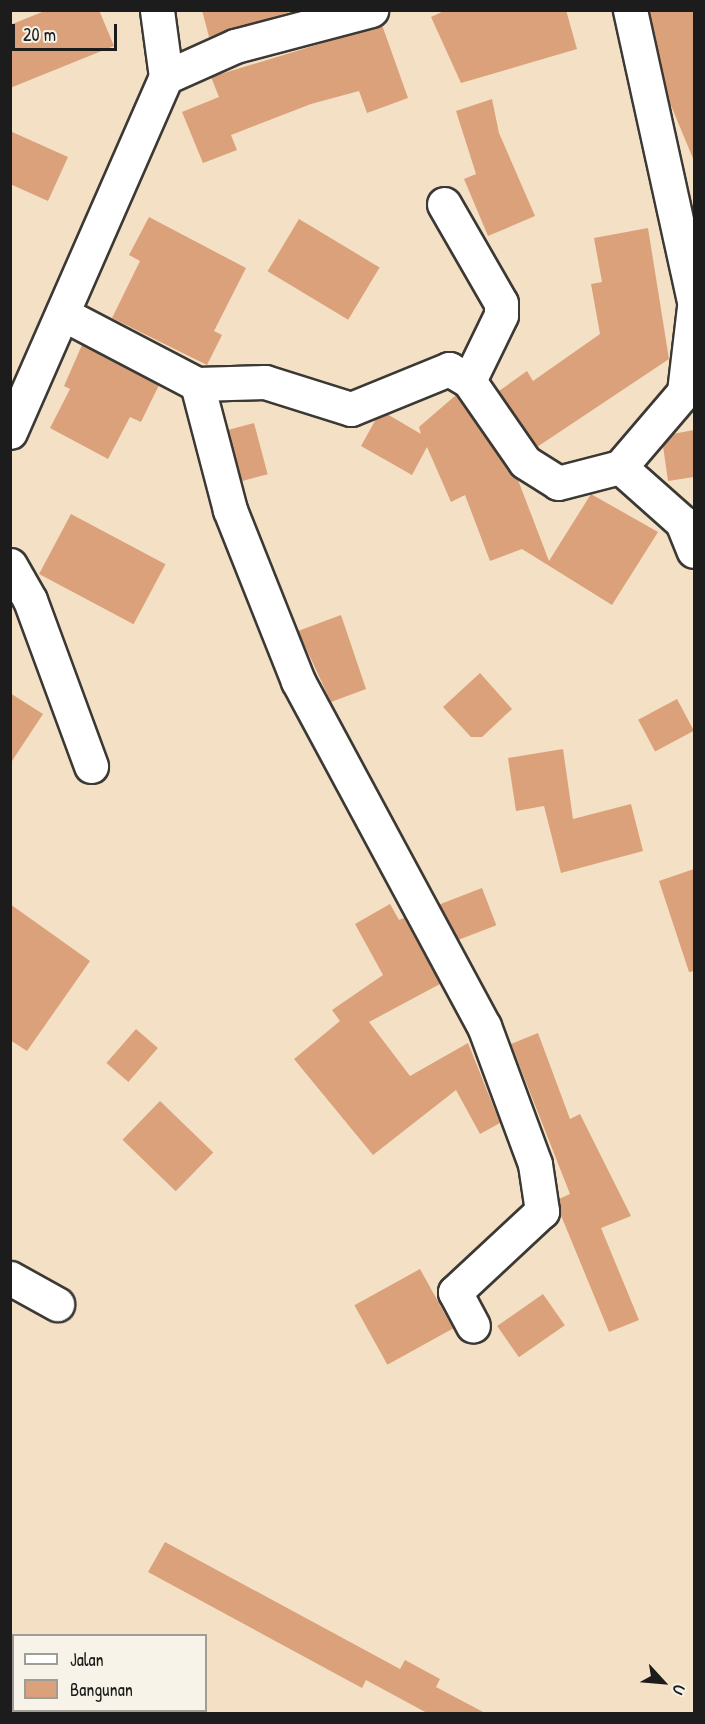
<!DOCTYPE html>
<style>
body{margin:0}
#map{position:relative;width:705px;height:1724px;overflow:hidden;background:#f4e0c5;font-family:"Patrick Hand",sans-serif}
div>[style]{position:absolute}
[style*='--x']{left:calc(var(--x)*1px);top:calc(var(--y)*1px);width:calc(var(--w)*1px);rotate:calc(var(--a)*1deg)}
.building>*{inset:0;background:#dba17b;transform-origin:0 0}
.roads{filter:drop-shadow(2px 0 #3c3935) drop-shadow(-2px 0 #3c3935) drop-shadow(0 2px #3c3935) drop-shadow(0 -2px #3c3935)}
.minor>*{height:33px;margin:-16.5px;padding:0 16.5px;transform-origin:16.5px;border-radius:16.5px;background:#fff}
span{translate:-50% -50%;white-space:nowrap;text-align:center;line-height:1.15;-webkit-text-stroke:5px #f7f3e8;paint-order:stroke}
.frame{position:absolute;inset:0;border:12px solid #1c1c1c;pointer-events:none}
.legend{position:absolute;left:12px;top:1634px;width:195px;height:78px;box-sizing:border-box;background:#f7f3e8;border:2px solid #9f9d96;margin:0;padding:8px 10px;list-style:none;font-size:18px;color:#1c1c1c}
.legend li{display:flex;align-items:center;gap:12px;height:30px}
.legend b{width:30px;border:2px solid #9f9d96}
.north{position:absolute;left:633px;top:1652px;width:60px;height:60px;-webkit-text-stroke:4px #f7f3e8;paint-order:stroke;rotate:116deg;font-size:16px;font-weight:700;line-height:24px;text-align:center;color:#1c1c1c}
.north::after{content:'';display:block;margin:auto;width:21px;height:27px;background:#1c1c1c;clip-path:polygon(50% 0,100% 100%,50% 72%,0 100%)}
.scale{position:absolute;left:12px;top:24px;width:105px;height:27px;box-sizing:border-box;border:3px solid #1c1c1c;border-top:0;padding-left:8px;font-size:18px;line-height:21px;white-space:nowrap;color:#1c1c1c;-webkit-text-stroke:4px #f7f3e8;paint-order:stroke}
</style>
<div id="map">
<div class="building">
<i style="clip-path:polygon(47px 10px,99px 10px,114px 46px,10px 88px,10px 25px)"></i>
<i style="clip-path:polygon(202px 10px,296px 10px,209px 37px)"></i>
<i style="clip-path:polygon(446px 10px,566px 10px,577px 49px,461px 83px,431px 17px)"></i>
<i style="clip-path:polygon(649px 10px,694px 10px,694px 161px,670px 103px)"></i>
<i style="clip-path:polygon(382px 25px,408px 98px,367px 113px,359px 91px,311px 104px,231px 135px,237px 150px,203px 163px,182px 112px,219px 97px,211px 77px)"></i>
<i style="clip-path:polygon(492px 99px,499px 133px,535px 216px,488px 236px,464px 179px,476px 174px,456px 111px)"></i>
<i style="clip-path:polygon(10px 131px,68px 157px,48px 201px,10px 184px)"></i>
<i style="clip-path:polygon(149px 217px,246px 268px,214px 331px,222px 335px,207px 365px,112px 318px,140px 261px,129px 255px)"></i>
<i style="left:299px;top:219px;width:94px;height:61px;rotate:31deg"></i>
<i style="clip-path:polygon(648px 228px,669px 359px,537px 447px,499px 391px,527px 371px,533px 381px,600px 334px,591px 284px,602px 282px,594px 238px)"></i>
<i style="clip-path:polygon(82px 345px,159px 385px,141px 422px,130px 417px,108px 459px,50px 428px,70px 389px,64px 386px)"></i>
<i style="clip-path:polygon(456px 395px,518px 480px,549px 561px,591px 494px,658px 532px,612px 605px,522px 549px,490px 561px,465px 495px,451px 502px,427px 447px,412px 475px,361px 446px,376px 419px,387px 414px,421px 434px,419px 427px)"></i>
<i style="left:254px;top:423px;width:53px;height:27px;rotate:75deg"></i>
<i style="clip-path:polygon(694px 430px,694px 477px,668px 481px,663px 446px,673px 434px)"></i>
<i style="left:71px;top:514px;width:107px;height:68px;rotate:28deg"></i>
<i style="clip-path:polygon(341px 615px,366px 689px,331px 702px,298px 631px)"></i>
<i style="clip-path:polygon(480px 673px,512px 709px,482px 737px,471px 737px,443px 707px)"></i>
<i style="clip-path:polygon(10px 693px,43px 714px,10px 764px)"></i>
<i style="left:677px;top:699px;width:36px;height:44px;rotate:62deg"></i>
<i style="clip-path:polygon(563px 749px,573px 819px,631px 804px,643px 851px,561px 873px,544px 806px,516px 811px,508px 758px)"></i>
<i style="clip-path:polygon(694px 869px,694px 971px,689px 972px,659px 881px)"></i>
<i style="left:482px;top:888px;width:40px;height:45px;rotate:69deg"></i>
<i style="clip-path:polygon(10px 904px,90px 961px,27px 1051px,10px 1040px)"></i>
<i style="clip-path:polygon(390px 904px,399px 920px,404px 918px,440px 984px,369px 1022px,410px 1076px,468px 1043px,500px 1123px,480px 1134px,456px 1090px,373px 1155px,294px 1059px,340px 1021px,332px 1010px,383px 975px,355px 924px)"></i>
<i style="left:136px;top:1029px;width:29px;height:45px;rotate:41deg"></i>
<i style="clip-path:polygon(538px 1033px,570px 1119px,580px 1114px,631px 1216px,601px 1228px,639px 1320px,609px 1332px,560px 1213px,559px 1199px,570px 1194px,511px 1044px)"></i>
<i style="left:160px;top:1101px;width:74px;height:54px;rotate:44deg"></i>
<i style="left:420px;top:1269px;width:68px;height:75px;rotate:61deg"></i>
<i style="left:543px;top:1294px;width:38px;height:56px;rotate:55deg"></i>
<i style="clip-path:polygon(165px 1542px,400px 1669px,405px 1660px,440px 1679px,436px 1687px,485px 1713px,427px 1713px,366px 1680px,362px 1688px,148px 1572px)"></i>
</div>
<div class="roads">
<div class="minor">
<i style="--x:630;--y:10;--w:297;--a:77.6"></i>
<i style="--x:166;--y:77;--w:76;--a:-24.2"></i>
<i style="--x:235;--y:46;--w:141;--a:-14.8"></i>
<i style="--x:444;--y:204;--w:114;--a:60.1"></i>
<i style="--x:501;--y:303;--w:12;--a:90"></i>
<i style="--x:501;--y:315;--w:73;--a:115.9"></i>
<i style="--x:65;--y:315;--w:149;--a:27.6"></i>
<i style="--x:197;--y:384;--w:68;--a:-1.7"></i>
<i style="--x:265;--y:382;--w:90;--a:17.4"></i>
<i style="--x:351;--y:409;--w:106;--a:-22.2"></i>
<i style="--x:449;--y:369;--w:23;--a:31"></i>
<i style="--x:469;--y:381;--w:98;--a:55.3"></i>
<i style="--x:525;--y:462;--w:39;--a:32"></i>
<i style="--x:558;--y:483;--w:64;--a:-14.5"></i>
<i style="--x:620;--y:467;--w:99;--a:-49.5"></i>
<i style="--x:684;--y:392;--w:86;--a:-83.3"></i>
<i style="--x:197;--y:384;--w:130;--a:75.3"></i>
<i style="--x:230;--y:510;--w:184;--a:68.3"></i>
<i style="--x:298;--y:681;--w:392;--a:61.7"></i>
<i style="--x:484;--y:1026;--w:147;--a:69.7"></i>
<i style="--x:535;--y:1164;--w:48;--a:81.5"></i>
<i style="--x:542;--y:1211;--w:119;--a:137"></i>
<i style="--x:455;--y:1292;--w:38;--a:62"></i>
<i style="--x:10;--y:432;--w:388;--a:-66.3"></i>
<i style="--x:166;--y:77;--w:68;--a:-97.7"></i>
<i style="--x:620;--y:467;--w:83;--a:41.6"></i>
<i style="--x:682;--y:522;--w:31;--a:68"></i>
<i style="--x:10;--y:565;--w:40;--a:60.3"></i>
<i style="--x:30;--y:600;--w:177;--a:69.8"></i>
<i style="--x:10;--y:1278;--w:54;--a:29"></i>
</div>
</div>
<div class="frame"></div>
<ul class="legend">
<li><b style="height:8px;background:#fff"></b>Jalan</li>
<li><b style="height:16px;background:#dba17b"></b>Bangunan</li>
</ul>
<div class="north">U</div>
<div class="scale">20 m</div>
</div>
